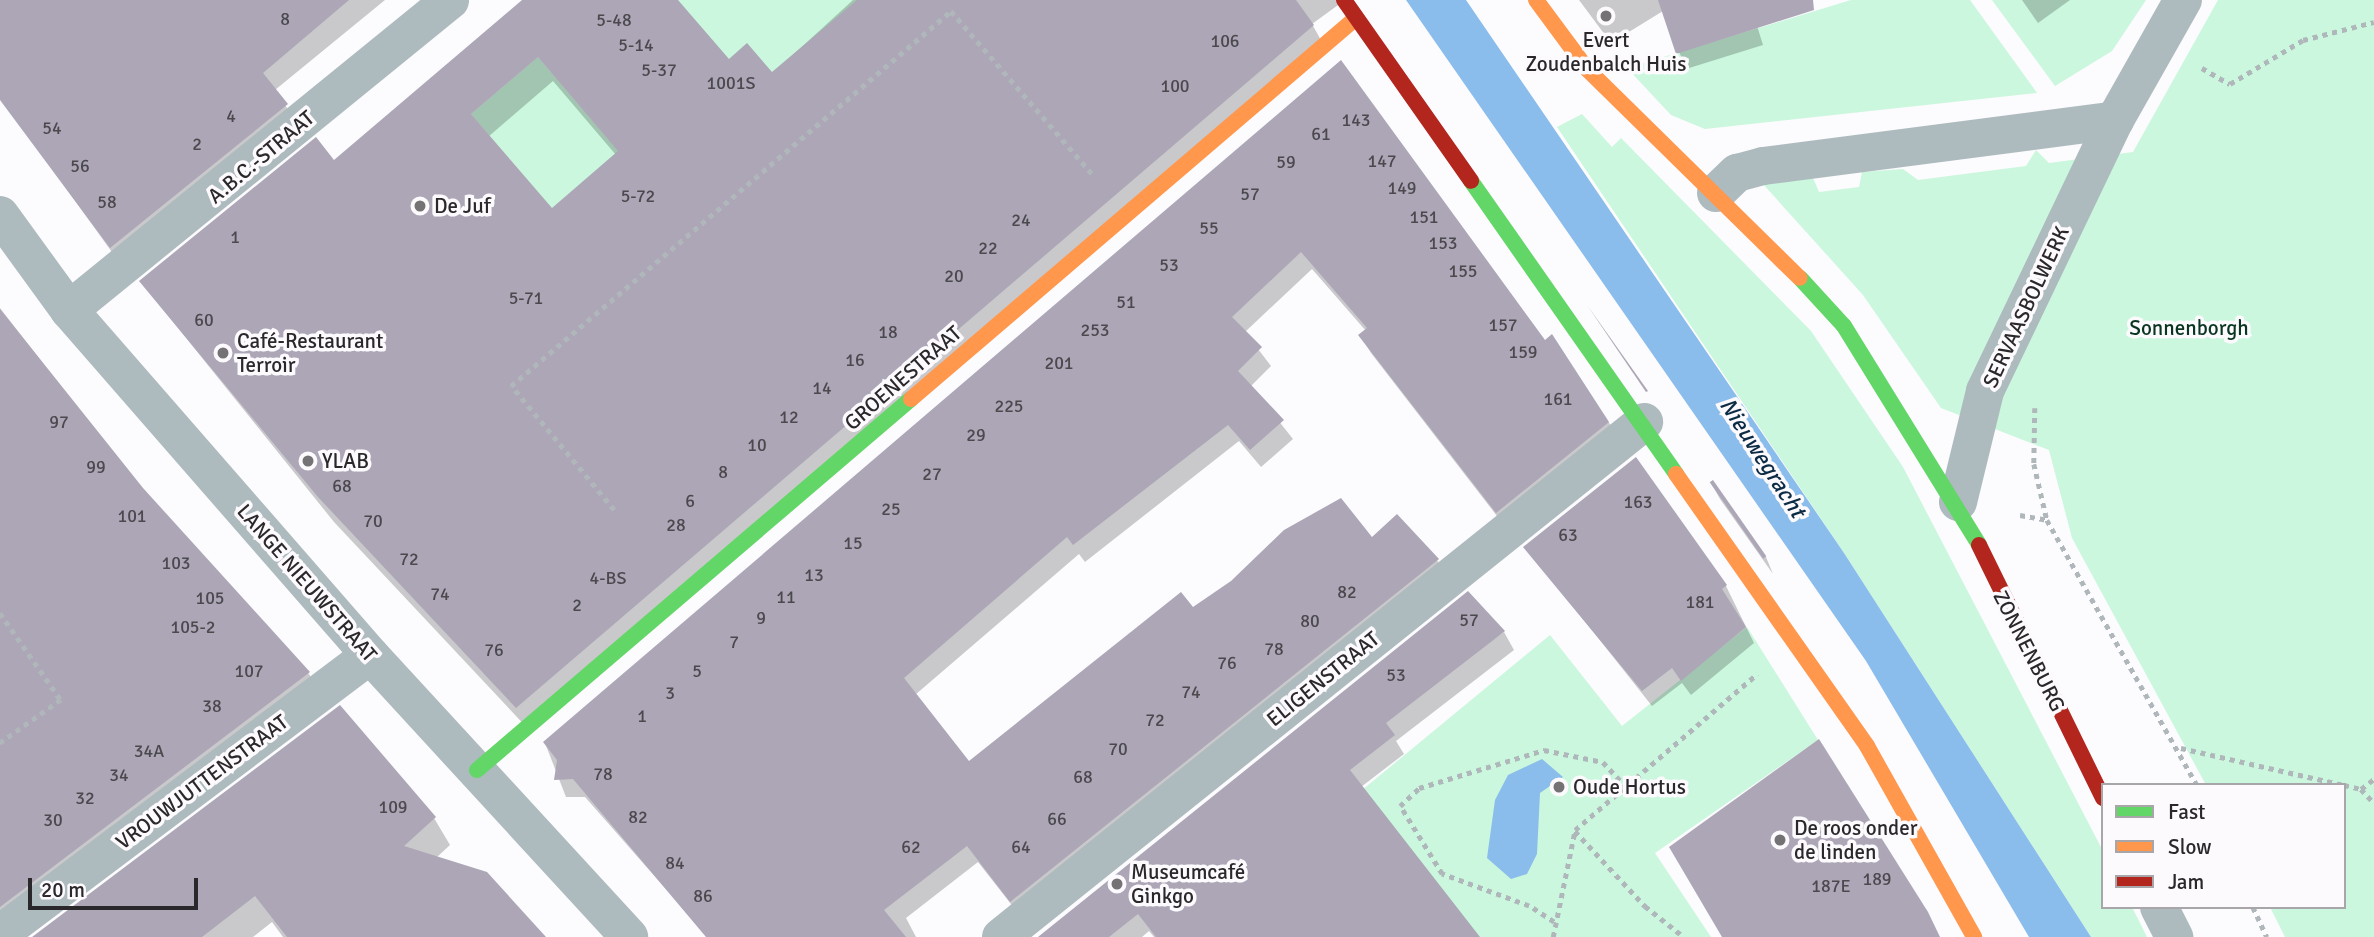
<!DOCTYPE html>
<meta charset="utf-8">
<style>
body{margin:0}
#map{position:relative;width:2374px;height:937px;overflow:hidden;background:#fcfbfd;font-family:Signika,sans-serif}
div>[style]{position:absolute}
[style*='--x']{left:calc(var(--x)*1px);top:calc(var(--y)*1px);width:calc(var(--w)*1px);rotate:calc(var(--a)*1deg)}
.green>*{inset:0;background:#caf7dd}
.water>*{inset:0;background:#8abdec}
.shadow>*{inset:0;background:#0003}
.building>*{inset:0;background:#aca6b6;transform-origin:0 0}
.path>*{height:4.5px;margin-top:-2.25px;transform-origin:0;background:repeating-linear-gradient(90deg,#b0b7bb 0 5px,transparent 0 10px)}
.street>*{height:38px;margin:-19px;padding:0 19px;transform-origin:19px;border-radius:19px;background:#adbabe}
.fast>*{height:16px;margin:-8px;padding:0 8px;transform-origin:8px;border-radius:8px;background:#63d668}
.slow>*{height:16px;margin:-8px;padding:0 8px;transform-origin:8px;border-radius:8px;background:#ff974d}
.jam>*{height:16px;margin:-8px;padding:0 8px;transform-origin:8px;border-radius:8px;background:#b3261e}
.dots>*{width:19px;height:19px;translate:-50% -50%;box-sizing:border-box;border:4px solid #fdfafe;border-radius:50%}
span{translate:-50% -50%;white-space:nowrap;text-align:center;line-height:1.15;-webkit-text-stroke:7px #fdfafe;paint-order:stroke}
.number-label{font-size:18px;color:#4b484e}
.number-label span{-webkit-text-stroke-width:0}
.poi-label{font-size:21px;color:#2b282c}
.left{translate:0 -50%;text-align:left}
.street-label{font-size:21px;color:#2b282c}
.park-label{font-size:21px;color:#0a3621}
.water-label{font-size:23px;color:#0c2b45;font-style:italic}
.legend{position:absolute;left:2101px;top:783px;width:245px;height:126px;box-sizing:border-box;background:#fdfafe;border:2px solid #a9a6aa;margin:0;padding:9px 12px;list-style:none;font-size:21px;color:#2b282c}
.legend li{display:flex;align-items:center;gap:14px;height:35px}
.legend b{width:35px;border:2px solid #a9a6aa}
.scale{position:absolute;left:28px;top:878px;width:170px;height:32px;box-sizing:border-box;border:4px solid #2b282c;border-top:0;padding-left:9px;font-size:21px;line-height:24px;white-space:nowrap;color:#2b282c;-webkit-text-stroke:5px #fdfafe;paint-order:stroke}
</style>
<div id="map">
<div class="green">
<i style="clip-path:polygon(678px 0,858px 0,627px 279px,361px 208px,542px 197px,471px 114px,538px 57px,609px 140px)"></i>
<i style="clip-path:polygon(1851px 0,1970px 0,2037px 93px,1705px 129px,1671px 115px,1627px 68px)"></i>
<i style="clip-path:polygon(1992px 0,2146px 0,2112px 51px,2055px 86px)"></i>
<i style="clip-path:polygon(2218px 0,2374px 0,2374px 937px,2285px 937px,2270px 907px,2344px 907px,2344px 785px,2206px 785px,2072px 538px,2049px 450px,1941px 408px,1863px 295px,1763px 184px,1813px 178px,1819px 192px,1859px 187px,1862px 172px,1903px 169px,1918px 180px,2026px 166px,2036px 150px,2049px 163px,2133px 152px)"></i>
<i style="clip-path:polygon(1582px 114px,1612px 147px,1621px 138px,1811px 331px,1903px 467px,2103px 851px,2103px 907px,2132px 907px,2147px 937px,2091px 937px,1844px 553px,1557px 127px)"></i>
<i style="clip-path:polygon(1747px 627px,1818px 740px,1655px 853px,1711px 937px,1184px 937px,1550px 635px,1622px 726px)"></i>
</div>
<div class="water">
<i style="clip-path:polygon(1406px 0,1466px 0,1844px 553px,2091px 937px,2029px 937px,1866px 661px)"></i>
<i style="clip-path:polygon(1542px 759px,1563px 777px,1540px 793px,1537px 854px,1527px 874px,1511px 879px,1487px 858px,1495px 800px,1508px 775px)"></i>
</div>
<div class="shadow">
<i style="clip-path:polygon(0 0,385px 0,275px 90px,297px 123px,122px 266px,0 97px)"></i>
<i style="clip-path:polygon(evenodd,524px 0,676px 0,729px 62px,771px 75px,853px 0,1345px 0,1312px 24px,1327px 51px,531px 732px,334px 522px,141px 282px,334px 162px,524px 0,553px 81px,616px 155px,552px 211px,488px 137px,553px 81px)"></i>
<i style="clip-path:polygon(1579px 0,1749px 0,1763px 45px,1686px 69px,1663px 11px,1611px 43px)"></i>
<i style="clip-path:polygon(2022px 0,2070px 0,2038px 23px)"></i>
<i style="clip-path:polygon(1340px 62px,1544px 342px,1551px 337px,1618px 436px,1507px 529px,1371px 353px,1360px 335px,1366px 331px,1312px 269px,1245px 332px,1271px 366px,1251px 386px,1293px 439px,1261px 467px,1239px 441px,1085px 562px,1079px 554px,915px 695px,968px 764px,1193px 609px,1372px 540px,1437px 560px,1447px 577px,1022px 918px,978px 862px,906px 918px,916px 937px,708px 937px,585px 797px,566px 797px,545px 743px)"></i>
<i style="clip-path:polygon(0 308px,141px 489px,309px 674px,325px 701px,0 937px)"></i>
<i style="clip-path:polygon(1711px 483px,1766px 557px,1773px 574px,1720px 499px)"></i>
<i style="clip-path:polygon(1526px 547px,1726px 586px,1754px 643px,1691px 695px,1682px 683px,1652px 706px)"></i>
<i style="clip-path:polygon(1504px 632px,1514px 650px,1396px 741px,1404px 754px,1361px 787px,1478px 937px,1154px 937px,1149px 931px,1142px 937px,1039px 937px)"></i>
<i style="clip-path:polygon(434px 818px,450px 845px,436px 858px,544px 937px,283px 937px,272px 922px,253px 937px,35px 937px)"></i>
</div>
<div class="building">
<i style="clip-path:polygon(0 0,349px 0,263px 73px,288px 104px,110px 248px,0 100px)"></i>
<i style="clip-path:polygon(evenodd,522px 0,678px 0,729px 59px,747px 43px,772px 72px,857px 0,1296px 0,1314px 25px,516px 708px,318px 497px,139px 281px,316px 137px,334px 160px,522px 0,538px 57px,618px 151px,552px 208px,471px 114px,538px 57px)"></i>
<i style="clip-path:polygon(1658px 0,1813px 0,1814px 10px,1676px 54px)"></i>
<i style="clip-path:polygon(1341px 60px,1545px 340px,1552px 334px,1609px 422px,1496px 513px,1358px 335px,1367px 328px,1301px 252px,1232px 317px,1262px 347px,1238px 371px,1284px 420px,1250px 450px,1228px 425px,1073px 545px,1067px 537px,904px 678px,969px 761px,1181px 592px,1193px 607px,1231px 581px,1284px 530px,1341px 498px,1372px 537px,1397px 514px,1439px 559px,1010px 902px,967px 846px,884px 910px,906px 937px,706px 937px,573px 779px,554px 780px,557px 760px,543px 742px)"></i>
<i style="clip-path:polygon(1587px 305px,1648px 391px,1646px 392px)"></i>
<i style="clip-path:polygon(0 309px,143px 488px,310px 672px,0 907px)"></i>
<i style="clip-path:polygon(1636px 457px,1727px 585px,1722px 589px,1746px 627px,1681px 681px,1672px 668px,1642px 691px,1523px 547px)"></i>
<i style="left:1713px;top:480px;width:93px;height:4px;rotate:55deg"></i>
<i style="clip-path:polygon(1468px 591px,1505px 631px,1386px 723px,1395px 735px,1350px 770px,1480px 937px,1156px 937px,1138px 914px,1109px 937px,1038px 937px)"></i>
<i style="clip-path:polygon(340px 705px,436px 817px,404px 846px,487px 872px,546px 937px,287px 937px,255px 896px,202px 937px,32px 937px)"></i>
<i style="clip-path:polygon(1819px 739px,1928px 912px,1940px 937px,1722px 937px,1669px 847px)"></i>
</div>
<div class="path">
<i style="--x:2202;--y:68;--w:32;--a:30"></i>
<i style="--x:2230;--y:84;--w:85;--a:-31.1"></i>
<i style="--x:2303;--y:40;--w:73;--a:-14.2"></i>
<i style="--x:2035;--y:408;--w:56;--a:91"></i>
<i style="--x:2034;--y:464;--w:57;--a:76.9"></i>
<i style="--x:2047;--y:520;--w:305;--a:60.5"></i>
<i style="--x:614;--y:510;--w:161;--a:-129.7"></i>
<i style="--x:511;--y:386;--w:578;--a:-40.44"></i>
<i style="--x:951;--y:11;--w:218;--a:49.1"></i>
<i style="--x:2020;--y:515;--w:27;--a:10"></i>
<i style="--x:0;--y:613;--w:106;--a:55"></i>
<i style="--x:61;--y:700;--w:75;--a:144.8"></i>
<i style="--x:2181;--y:748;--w:167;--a:12.8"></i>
<i style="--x:2344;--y:785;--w:17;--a:13"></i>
<i style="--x:2361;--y:789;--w:19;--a:47"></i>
<i style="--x:2361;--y:789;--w:16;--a:-38"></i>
<i style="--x:1575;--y:831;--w:103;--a:47"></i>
<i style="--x:1645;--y:906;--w:50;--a:38.5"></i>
<i style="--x:2253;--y:907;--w:33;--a:65"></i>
<i style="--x:1554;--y:922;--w:30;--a:-147"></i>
<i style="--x:1529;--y:906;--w:93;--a:-159.8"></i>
<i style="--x:1442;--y:874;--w:80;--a:-121.7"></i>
<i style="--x:1400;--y:806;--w:26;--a:-43"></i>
<i style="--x:1419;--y:788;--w:131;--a:-16.9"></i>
<i style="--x:1544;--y:750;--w:60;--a:11.5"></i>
<i style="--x:1603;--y:762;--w:34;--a:47"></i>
<i style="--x:1553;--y:937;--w:109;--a:-78.4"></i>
<i style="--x:1575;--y:830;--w:240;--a:-40.6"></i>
</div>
<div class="street">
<i style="--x:1716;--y:193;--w:29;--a:-44"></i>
<i style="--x:1737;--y:173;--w:27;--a:-15"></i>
<i style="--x:1763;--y:166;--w:355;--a:-7.4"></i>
<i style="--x:0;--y:215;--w:117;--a:54"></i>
<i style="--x:69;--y:310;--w:458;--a:48.9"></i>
<i style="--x:370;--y:655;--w:383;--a:47.4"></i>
<i style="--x:69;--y:310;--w:491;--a:-39.1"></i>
<i style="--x:1958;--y:502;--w:114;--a:-76.3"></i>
<i style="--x:1985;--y:391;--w:301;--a:-64.4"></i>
<i style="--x:2115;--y:120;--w:138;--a:-60.5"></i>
<i style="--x:2159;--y:907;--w:34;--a:63"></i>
<i style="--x:0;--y:934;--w:463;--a:-37"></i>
<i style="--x:1001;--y:937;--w:824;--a:-38.69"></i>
</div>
<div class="fast">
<i style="--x:1471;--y:181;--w:358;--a:55"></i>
<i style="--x:1800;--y:278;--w:65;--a:47.5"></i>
<i style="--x:1844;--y:326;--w:257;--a:58.3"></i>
<i style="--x:477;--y:770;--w:571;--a:-40.53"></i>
</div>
<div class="slow">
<i style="--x:1536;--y:0;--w:86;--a:53.5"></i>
<i style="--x:1587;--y:69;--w:298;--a:44.5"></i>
<i style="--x:911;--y:399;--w:586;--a:-40.57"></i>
<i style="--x:1676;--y:474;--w:332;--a:54.9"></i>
<i style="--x:1867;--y:746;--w:219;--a:60.7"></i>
</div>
<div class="jam">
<i style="--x:1344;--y:0;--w:221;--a:54.9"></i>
<i style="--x:1979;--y:545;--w:282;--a:63.9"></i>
</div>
<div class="dots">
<i style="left:1606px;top:16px;background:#747275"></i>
<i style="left:420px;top:206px;background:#747275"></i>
<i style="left:223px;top:353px;background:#747275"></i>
<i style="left:308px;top:461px;background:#747275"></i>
<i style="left:1559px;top:787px;background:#747275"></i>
<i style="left:1780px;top:840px;background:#747275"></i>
<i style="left:1117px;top:884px;background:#747275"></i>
</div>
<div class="number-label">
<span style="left:285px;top:19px">8</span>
<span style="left:614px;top:20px">5-48</span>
<span style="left:1225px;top:41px">106</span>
<span style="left:636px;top:45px">5-14</span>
<span style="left:659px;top:70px">5-37</span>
<span style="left:731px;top:83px">1001S</span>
<span style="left:1175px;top:86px">100</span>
<span style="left:231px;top:116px">4</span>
<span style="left:1356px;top:120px">143</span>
<span style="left:52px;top:128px">54</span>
<span style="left:1321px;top:134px">61</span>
<span style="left:197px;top:144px">2</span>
<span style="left:1382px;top:161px">147</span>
<span style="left:1286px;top:162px">59</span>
<span style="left:80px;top:166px">56</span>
<span style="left:1402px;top:188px">149</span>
<span style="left:1250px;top:194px">57</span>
<span style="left:638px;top:196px">5-72</span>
<span style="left:107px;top:202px">58</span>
<span style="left:1424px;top:217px">151</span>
<span style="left:1021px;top:220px">24</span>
<span style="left:1209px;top:228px">55</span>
<span style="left:235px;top:237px">1</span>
<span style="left:1443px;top:243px">153</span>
<span style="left:988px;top:248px">22</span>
<span style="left:1169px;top:265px">53</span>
<span style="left:1463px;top:271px">155</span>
<span style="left:954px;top:276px">20</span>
<span style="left:526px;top:298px">5-71</span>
<span style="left:1126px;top:302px">51</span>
<span style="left:204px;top:320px">60</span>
<span style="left:1503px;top:325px">157</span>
<span style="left:1095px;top:330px">253</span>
<span style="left:888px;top:332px">18</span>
<span style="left:1523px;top:352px">159</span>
<span style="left:855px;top:360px">16</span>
<span style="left:1059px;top:363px">201</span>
<span style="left:822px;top:388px">14</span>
<span style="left:1558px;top:399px">161</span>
<span style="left:1009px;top:406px">225</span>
<span style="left:789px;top:417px">12</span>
<span style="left:59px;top:422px">97</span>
<span style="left:976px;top:435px">29</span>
<span style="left:757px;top:445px">10</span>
<span style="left:96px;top:467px">99</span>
<span style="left:723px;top:472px">8</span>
<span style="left:932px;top:474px">27</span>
<span style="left:342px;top:486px">68</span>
<span style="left:690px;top:501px">6</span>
<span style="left:1638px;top:502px">163</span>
<span style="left:891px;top:509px">25</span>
<span style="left:132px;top:516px">101</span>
<span style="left:373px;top:521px">70</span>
<span style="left:676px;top:525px">28</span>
<span style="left:1568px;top:535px">63</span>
<span style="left:853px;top:543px">15</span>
<span style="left:409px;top:559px">72</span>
<span style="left:176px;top:563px">103</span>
<span style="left:814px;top:575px">13</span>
<span style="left:608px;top:578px">4-BS</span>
<span style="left:1347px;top:592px">82</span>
<span style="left:440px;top:594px">74</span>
<span style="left:786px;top:597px">11</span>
<span style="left:210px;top:598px">105</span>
<span style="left:1700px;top:602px">181</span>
<span style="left:577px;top:605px">2</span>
<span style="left:761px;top:618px">9</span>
<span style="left:1469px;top:620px">57</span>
<span style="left:1310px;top:621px">80</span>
<span style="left:193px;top:627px">105-2</span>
<span style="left:734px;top:642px">7</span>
<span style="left:1274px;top:649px">78</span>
<span style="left:494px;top:650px">76</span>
<span style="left:1227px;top:663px">76</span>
<span style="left:249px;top:671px">107</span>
<span style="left:697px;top:671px">5</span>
<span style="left:1396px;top:675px">53</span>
<span style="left:1191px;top:692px">74</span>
<span style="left:670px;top:693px">3</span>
<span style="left:212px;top:706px">38</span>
<span style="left:642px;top:716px">1</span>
<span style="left:1155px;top:720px">72</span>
<span style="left:1118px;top:749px">70</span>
<span style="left:149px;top:751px">34A</span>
<span style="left:603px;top:774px">78</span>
<span style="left:119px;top:775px">34</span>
<span style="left:1083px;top:777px">68</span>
<span style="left:85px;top:798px">32</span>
<span style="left:393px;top:807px">109</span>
<span style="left:638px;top:817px">82</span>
<span style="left:1057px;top:819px">66</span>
<span style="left:53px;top:820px">30</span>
<span style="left:911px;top:847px">62</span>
<span style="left:1021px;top:847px">64</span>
<span style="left:675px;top:863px">84</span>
<span style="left:1877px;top:879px">189</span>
<span style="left:1831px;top:886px">187E</span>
<span style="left:703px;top:896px">86</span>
</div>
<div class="poi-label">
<span style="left:1606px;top:52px">Evert<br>Zoudenbalch Huis</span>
<span class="left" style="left:434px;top:206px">De Juf</span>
<span class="left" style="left:237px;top:353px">Café-Restaurant<br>Terroir</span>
<span class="left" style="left:322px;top:461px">YLAB</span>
<span class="left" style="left:1573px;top:787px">Oude Hortus</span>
<span class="left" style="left:1794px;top:840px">De roos onder<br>de linden</span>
<span class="left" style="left:1131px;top:884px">Museumcafé<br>Ginkgo</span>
</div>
<div class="street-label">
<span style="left:261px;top:157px;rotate:-40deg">A.B.C.-STRAAT</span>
<span style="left:2026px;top:307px;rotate:-65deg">SERVAASBOLWERK</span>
<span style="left:903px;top:378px;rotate:-41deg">GROENESTRAAT</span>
<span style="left:307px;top:583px;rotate:49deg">LANGE NIEUWSTRAAT</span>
<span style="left:2029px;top:651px;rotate:63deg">ZONNENBURG</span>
<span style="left:1323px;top:679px;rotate:-39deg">ELIGENSTRAAT</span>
<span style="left:202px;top:782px;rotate:-37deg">VROUWJUTTENSTRAAT</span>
</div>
<div class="park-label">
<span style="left:2189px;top:328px">Sonnenborgh</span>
</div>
<div class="water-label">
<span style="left:1762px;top:458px;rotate:57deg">Nieuwegracht</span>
</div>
<ul class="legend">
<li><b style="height:9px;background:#63d668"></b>Fast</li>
<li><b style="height:9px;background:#ff974d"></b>Slow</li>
<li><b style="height:9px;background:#b3261e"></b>Jam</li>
</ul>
<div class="scale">20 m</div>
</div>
